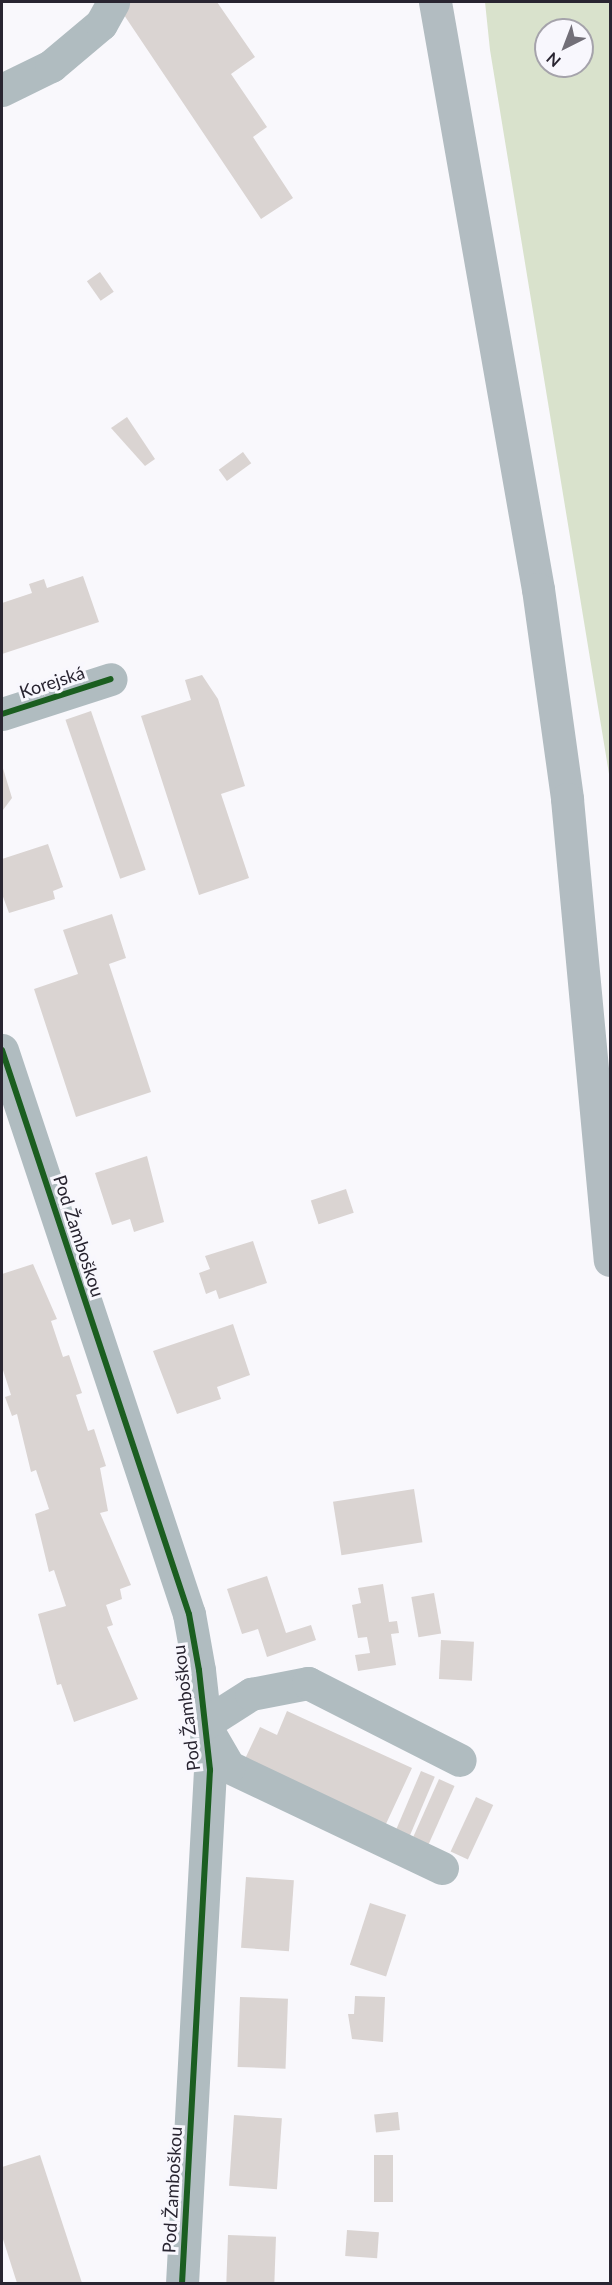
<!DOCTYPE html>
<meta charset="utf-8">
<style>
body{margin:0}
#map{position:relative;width:612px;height:2285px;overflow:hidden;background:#f9f8fc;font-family:Lato,sans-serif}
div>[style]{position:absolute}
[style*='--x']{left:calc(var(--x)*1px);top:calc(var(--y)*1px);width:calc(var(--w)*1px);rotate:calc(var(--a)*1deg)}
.forest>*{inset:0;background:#d9e2cc}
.building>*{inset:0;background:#dad4d2;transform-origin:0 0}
.minor>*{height:33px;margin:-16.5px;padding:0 16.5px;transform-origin:16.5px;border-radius:16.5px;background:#b0bcc0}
.major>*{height:33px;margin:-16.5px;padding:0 16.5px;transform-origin:16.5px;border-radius:16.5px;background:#b2bcc1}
.cycleway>*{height:6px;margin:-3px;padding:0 3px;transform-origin:3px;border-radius:3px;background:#1b5e20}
span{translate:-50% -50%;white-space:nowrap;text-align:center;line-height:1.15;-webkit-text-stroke:6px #f8f7fd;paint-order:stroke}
.street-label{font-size:18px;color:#292531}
.frame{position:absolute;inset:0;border:3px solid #292531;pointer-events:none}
.north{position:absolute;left:534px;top:18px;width:60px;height:60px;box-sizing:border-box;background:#f8f7fd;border:2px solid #a5a3ab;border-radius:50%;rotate:222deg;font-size:16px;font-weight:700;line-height:24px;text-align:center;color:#292531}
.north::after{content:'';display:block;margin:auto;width:21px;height:27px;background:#726f78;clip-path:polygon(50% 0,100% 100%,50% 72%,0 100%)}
</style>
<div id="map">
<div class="forest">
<i style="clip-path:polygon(evenodd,485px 2px,610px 2px,610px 780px,490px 50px,485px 2px,546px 30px,582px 30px,582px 66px,546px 66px,546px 30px)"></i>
</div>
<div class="building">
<i style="clip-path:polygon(131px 2px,217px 2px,255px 57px,231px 74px,267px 127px,253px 137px,293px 198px,261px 219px,120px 9px)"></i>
<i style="left:100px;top:272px;width:24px;height:16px;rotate:55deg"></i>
<i style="clip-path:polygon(127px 417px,155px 459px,145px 466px,111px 428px)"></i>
<i style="left:243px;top:452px;width:14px;height:30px;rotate:54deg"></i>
<i style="clip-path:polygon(83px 576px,99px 622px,2px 654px,2px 603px,32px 593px,29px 584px,44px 579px,47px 588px)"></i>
<i style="clip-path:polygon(202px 675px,218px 699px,245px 786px,221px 794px,249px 878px,199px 895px,141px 716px,191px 700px,185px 680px)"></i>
<i style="left:91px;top:711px;width:168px;height:27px;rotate:71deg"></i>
<i style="clip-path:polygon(2px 765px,12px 798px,3px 810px,2px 806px)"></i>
<i style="clip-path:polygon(48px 844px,63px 887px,53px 891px,55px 899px,9px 913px,2px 894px,2px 859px)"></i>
<i style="clip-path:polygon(112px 914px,126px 958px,109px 964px,151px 1092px,76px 1117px,34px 989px,78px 974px,63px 930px)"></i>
<i style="clip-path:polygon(147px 1156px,164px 1222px,134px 1232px,130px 1219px,112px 1225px,95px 1173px)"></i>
<i style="left:346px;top:1189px;width:25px;height:37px;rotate:72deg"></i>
<i style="clip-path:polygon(253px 1241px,267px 1283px,219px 1299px,216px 1290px,206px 1294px,199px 1273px,210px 1269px,205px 1256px)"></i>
<i style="clip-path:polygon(33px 1264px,57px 1319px,51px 1321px,63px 1357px,69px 1355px,82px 1393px,76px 1395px,88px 1431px,94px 1429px,106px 1466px,100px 1468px,108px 1511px,100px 1513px,131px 1585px,120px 1589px,122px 1599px,106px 1605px,113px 1625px,107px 1627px,138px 1699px,74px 1722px,61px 1684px,57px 1685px,38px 1614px,66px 1606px,54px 1570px,49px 1572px,35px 1514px,49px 1509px,36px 1470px,31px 1472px,17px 1414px,12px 1416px,5px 1397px,11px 1395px,2px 1367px,2px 1274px)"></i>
<i style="clip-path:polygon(233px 1324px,250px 1375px,217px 1387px,221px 1399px,177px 1414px,153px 1351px)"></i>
<i style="left:414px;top:1489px;width:54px;height:82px;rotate:81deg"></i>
<i style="clip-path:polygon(267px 1576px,286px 1633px,311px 1625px,316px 1640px,267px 1657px,258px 1629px,242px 1634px,227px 1589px)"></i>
<i style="clip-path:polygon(383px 1584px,389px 1622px,397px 1621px,399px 1633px,391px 1634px,396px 1665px,358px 1671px,355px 1655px,370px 1653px,367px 1637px,358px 1638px,352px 1605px,361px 1603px,358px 1588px)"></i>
<i style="left:434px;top:1593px;width:41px;height:23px;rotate:80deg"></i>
<i style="left:441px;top:1640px;width:33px;height:39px;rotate:3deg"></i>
<i style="clip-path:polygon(287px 1711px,412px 1768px,385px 1826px,244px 1761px,260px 1727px,277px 1735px)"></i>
<i style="left:421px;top:1771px;width:15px;height:64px;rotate:23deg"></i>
<i style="left:439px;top:1779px;width:17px;height:64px;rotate:24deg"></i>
<i style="left:476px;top:1797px;width:19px;height:60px;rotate:25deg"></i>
<i style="left:246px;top:1877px;width:48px;height:71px;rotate:4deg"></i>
<i style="left:370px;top:1903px;width:38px;height:65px;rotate:18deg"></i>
<i style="clip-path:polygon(355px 1996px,385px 1997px,383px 2042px,352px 2039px,348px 2014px,354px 2014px)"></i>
<i style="left:240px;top:1997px;width:48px;height:70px;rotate:2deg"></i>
<i style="left:398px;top:2112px;width:18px;height:24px;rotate:84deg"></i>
<i style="left:234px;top:2115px;width:48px;height:71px;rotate:4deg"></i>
<i style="clip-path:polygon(40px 2155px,82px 2283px,17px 2283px,2px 2236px,2px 2167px)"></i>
<i style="left:374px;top:2155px;width:19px;height:47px"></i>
<i style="left:347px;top:2230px;width:32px;height:26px;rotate:4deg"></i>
<i style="left:228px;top:2235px;width:48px;height:48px;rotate:2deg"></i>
</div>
<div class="minor">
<i style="--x:2;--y:90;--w:55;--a:-26.1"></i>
<i style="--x:51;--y:66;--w:65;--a:-40"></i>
<i style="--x:101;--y:24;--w:25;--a:-61"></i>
<i style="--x:2;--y:714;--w:114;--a:-17.8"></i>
<i style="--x:2;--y:1050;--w:594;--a:71.66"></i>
<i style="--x:189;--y:1614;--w:57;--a:79.9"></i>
<i style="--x:199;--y:1670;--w:101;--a:83.7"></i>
<i style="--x:210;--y:1770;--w:515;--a:93.12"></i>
<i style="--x:442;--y:1868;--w:236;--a:-154.6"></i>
<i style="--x:229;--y:1767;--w:50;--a:-120.2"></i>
<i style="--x:204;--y:1724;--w:56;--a:-32.6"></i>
<i style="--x:251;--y:1694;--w:58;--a:-10.9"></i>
<i style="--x:308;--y:1683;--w:170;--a:26.9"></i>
</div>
<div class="major">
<i style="--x:435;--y:2;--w:596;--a:80.05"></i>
<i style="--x:538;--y:589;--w:212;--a:82.1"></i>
<i style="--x:567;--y:799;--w:463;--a:84.7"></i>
</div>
<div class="cycleway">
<i style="--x:2;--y:714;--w:114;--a:-17.8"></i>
<i style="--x:2;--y:1050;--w:594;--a:71.66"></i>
<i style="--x:189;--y:1614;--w:57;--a:79.9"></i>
<i style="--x:199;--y:1670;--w:101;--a:83.7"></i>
<i style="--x:210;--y:1770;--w:515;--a:93.12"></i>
</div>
<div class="street-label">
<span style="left:52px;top:682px;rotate:-18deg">Korejská</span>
<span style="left:79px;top:1236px;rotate:72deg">Pod Žamboškou</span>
<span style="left:186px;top:1708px;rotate:-97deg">Pod Žamboškou</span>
<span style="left:172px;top:2190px;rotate:-87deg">Pod Žamboškou</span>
</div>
<div class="frame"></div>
<div class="north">N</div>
</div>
